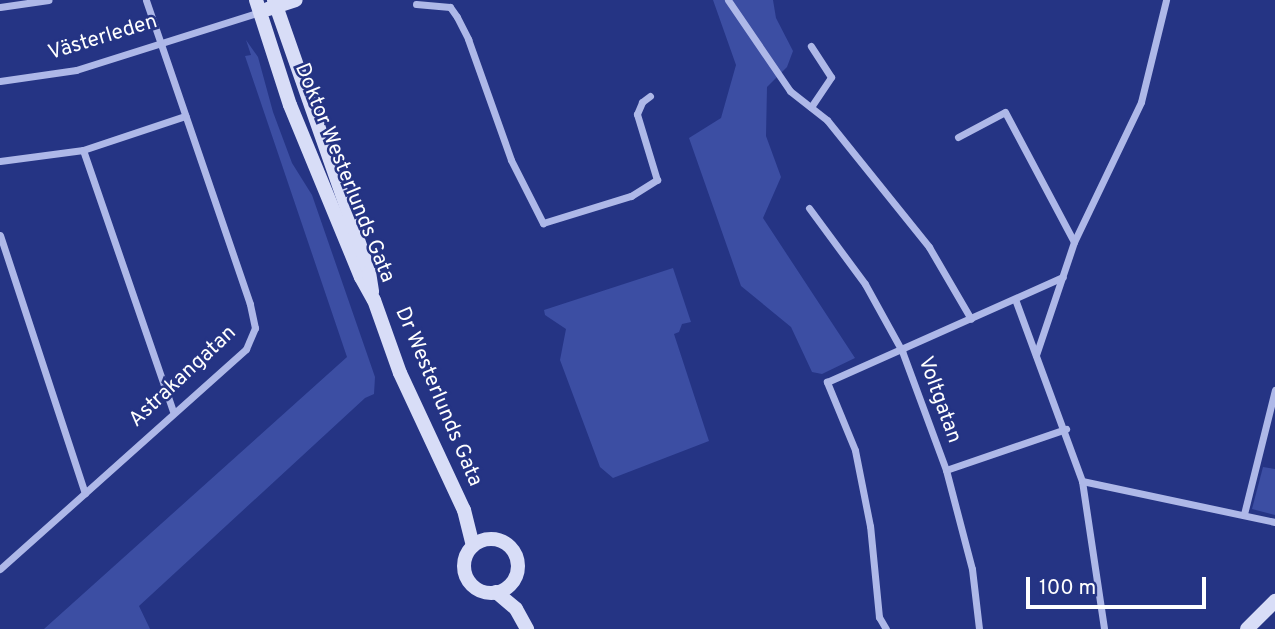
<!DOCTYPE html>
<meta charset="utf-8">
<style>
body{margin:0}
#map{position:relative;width:1275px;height:629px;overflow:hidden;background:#253484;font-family:Overpass,sans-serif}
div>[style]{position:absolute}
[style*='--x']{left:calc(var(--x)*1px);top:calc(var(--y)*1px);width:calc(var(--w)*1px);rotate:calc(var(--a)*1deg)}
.green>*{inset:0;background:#3c4ea3}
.street>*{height:7px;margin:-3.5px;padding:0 3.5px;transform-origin:3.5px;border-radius:3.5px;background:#aeb8e8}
.secondary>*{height:14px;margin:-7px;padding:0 7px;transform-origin:7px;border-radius:7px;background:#d8ddf7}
.secondary>.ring{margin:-7px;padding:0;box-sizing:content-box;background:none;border:14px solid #d8ddf7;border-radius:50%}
span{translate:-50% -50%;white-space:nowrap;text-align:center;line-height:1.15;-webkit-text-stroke:5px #253484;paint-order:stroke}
.street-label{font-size:21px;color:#fff}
.scale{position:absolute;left:1026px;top:577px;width:180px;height:32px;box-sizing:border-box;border:4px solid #fff;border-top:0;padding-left:9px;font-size:21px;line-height:24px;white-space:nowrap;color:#fff;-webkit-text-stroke:5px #253484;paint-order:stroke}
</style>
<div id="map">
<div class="green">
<i style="clip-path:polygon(713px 0,773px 0,776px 18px,793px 51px,787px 67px,767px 87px,766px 136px,781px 177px,763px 218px,855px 358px,822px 374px,812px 372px,791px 327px,741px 286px,689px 138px,721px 118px,736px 65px)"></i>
<i style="clip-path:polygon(246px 40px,258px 57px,273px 112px,292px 163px,312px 195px,375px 377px,374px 394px,365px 398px,139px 606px,150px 629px,44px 629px,347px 357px,245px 56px,251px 55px)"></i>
<i style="clip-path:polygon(673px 268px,691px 322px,682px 324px,679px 332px,674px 334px,709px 441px,613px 478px,600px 467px,560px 360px,566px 329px,545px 315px,544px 310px)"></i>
<i style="clip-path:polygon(1263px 467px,1275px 469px,1275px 515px,1252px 509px)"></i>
</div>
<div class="street">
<i style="--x:728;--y:0;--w:110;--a:55.7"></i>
<i style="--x:790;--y:91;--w:47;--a:38.1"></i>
<i style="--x:827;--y:120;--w:163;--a:51.2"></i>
<i style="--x:929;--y:247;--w:83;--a:59.7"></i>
<i style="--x:416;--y:4;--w:34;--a:5"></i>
<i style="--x:450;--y:7;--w:12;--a:55"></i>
<i style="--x:457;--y:17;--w:25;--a:63"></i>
<i style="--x:468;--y:39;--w:128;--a:70.4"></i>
<i style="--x:511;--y:160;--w:71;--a:63.1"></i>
<i style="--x:543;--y:223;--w:92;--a:-17.1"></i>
<i style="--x:631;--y:196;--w:31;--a:-32"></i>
<i style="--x:657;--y:180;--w:69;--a:-106.9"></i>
<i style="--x:637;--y:114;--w:13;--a:-67"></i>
<i style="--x:642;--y:102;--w:10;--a:-37"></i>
<i style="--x:0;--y:7;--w:49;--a:-8.3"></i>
<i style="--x:0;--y:81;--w:77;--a:-8.2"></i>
<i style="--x:76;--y:70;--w:193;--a:-17.5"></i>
<i style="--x:811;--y:107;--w:36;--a:-56"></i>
<i style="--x:831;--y:77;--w:37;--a:-123"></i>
<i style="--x:958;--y:137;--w:53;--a:-28"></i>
<i style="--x:1005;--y:112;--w:147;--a:62"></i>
<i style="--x:83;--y:150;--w:276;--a:71"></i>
<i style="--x:0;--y:161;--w:84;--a:-7.5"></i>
<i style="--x:83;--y:150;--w:108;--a:-18.4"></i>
<i style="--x:809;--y:208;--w:94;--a:53.6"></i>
<i style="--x:865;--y:284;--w:77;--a:61.1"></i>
<i style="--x:902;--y:351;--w:127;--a:69.7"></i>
<i style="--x:946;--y:470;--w:102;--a:75.3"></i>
<i style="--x:972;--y:569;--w:60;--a:83.3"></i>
<i style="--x:0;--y:235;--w:272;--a:71.8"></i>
<i style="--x:1015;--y:299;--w:194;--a:69.8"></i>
<i style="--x:1082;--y:481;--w:150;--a:81.5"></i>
<i style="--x:1036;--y:355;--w:119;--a:-71.4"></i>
<i style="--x:1074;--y:242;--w:155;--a:-64.4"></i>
<i style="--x:1141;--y:102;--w:105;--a:-76.2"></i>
<i style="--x:946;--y:470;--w:127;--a:-18.9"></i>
<i style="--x:1082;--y:481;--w:197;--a:12"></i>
<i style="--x:1244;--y:514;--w:128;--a:-76"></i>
<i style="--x:0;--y:569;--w:330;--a:-41.8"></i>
<i style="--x:246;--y:349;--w:23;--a:-67"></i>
<i style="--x:255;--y:328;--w:25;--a:-102"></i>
<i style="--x:250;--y:304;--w:321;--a:-108.9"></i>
<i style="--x:886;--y:629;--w:14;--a:-120"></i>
<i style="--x:879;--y:617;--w:91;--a:-95.6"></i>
<i style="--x:870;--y:526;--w:77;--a:-101.2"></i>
<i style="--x:855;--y:450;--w:74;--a:-112.4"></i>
<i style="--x:827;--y:382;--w:258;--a:-24"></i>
</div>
<div class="secondary">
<i style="--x:256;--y:0;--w:110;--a:72.1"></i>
<i style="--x:290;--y:105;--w:186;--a:67.6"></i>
<i style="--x:361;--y:277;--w:26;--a:61"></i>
<i style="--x:374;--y:300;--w:77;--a:70.4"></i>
<i style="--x:400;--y:373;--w:151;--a:65"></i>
<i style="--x:464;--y:510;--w:37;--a:76"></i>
<i style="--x:274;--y:0;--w:288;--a:70.7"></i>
<i style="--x:369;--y:272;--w:20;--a:81"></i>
<i style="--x:268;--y:9;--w:29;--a:-18"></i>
<i class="ring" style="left:464px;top:539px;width:40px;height:40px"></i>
<i style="--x:496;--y:592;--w:26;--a:40"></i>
<i style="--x:516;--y:609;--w:23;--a:61"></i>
<i style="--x:1247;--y:629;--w:40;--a:-45"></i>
</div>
<div class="street-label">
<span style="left:103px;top:38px;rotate:-17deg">Västerleden</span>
<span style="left:344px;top:173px;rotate:68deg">Doktor Westerlunds Gata</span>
<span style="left:183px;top:377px;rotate:-43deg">Astrakangatan</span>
<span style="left:438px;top:397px;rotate:67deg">Dr Westerlunds Gata</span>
<span style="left:939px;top:400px;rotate:70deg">Voltgatan</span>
</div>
<div class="scale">100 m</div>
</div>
